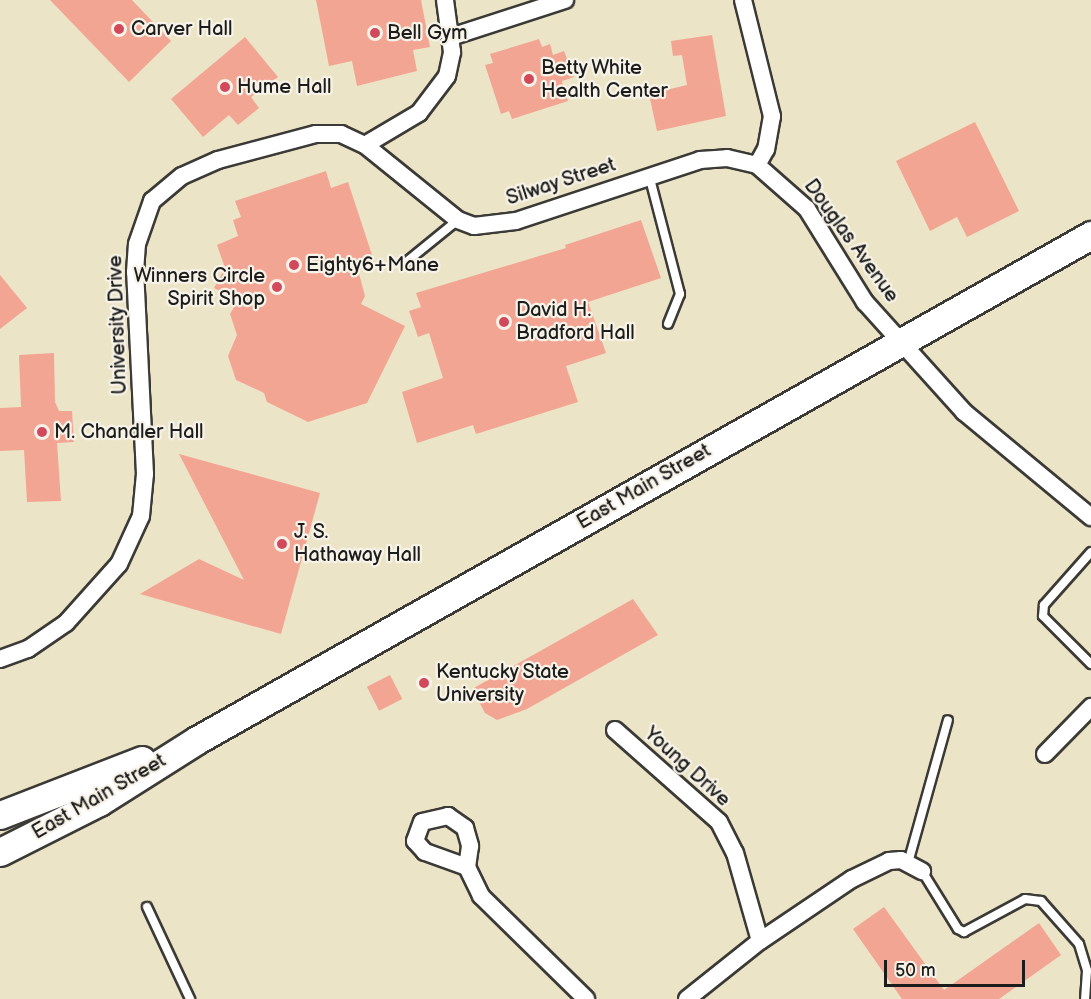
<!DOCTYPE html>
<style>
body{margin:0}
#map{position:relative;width:1091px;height:999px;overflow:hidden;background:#ece4c6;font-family:"Balsamiq Sans",sans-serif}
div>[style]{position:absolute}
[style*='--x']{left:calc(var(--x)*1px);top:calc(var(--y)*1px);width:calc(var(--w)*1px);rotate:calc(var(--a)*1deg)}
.building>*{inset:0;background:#f3a594;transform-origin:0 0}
.roads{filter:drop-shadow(2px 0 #3b3a36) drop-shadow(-2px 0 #3b3a36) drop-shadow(0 2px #3b3a36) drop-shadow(0 -2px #3b3a36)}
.service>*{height:8px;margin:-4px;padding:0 4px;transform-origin:4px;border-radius:4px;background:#fff}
.minor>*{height:16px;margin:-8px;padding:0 8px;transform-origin:8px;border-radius:8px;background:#fff}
.primary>*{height:27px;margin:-13.5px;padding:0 13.5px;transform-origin:13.5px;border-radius:13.5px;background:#fff}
.dots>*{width:16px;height:16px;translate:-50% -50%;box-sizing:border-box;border:3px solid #f7f3e8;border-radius:50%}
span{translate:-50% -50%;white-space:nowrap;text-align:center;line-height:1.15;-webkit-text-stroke:4.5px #f7f3e8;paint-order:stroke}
.poi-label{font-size:20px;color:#1c1c1c}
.left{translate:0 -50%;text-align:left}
.right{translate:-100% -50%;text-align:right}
.street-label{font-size:20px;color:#1c1c1c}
.scale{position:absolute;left:884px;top:960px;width:141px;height:27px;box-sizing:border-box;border:3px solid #1c1c1c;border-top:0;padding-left:8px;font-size:18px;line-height:21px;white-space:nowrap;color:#1c1c1c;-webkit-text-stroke:4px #f7f3e8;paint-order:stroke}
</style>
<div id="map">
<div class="building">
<i style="clip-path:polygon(50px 0,132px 0,171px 41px,129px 82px)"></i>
<i style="clip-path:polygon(316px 0,421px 0,430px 47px,413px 50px,417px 71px,357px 86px,352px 61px,329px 66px)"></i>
<i style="clip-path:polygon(712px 35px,726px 116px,657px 131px,649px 94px,687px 85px,682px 55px,673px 56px,671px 41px)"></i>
<i style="clip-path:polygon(245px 37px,278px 77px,251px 97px,259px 108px,238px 125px,229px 115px,203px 137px,171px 99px)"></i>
<i style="clip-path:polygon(539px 39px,542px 47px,550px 44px,553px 55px,564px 51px,574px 77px,562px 81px,568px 101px,512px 119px,509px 111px,501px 114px,485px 65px,493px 63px,490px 54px)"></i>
<i style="clip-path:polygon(975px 122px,1019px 211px,967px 237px,957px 217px,930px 231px,896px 161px)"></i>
<i style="clip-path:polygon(326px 171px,331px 188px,348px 182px,375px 264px,358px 270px,365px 296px,361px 304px,405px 326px,367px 403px,308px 422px,267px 402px,264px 393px,236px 380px,228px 356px,237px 335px,230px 314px,238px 300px,214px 288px,225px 268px,217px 245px,238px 236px,233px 220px,241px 217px,235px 201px)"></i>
<i style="clip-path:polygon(641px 220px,661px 278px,588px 302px,606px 353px,566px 366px,578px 402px,476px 434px,473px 425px,417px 443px,402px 392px,443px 378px,429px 333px,418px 337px,409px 311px,421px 307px,416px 293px,566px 248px,565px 245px)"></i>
<i style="clip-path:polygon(0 275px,27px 308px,0 329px)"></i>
<i style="clip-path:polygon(54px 353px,55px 402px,59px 411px,72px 411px,74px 442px,57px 443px,61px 501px,27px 502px,24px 450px,0 451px,0 408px,21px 407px,19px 355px)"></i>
<i style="clip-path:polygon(179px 454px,320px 493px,281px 634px,140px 594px,199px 559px,244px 580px)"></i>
<i style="clip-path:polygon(633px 599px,658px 635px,527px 709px,497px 720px,485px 713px,472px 689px)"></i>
<i style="left:390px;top:675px;width:27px;height:26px;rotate:63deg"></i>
<i style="clip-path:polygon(884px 907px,944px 990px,1039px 923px,1061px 955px,999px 999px,902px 999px,853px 929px)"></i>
</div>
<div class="roads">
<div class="service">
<i style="--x:649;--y:175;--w:123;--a:75.4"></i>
<i style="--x:680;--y:294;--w:32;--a:112"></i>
<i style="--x:405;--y:263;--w:68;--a:-39.1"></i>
<i style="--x:1091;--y:552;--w:71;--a:131.6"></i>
<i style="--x:1044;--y:605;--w:11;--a:95"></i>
<i style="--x:1043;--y:616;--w:68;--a:45"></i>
<i style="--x:908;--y:863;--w:148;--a:-74.4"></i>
<i style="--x:922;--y:871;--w:68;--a:58.2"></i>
<i style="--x:958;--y:929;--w:7;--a:27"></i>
<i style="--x:964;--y:932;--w:69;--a:-28.4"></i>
<i style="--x:1025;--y:899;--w:16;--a:7"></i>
<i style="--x:1041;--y:901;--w:57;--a:48.5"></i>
<i style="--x:1079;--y:944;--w:28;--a:73"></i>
<i style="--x:1087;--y:971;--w:28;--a:94"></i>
<i style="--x:147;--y:907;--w:102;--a:64.9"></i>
</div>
<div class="minor">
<i style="--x:743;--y:0;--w:120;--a:76"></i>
<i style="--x:772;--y:116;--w:34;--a:100"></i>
<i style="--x:766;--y:149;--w:18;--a:119"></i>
<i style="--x:757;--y:165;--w:67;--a:41.3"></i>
<i style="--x:807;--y:209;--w:110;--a:58.1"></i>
<i style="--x:865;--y:302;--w:148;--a:48"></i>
<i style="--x:964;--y:412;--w:165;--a:39.6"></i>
<i style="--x:451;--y:37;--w:120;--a:-18"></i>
<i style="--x:365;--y:145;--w:119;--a:38.9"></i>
<i style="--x:458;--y:220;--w:17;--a:21"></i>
<i style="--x:474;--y:226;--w:42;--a:-6.8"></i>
<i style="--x:516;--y:221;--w:194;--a:-18.3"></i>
<i style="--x:700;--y:160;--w:27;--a:-4"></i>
<i style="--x:727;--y:158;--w:31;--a:13"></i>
<i style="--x:0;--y:659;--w:30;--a:-20"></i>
<i style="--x:28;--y:649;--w:46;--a:-34.4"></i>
<i style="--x:66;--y:623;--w:79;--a:-48.1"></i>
<i style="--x:119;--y:564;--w:53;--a:-65.4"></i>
<i style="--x:141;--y:516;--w:42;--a:-84.6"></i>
<i style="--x:145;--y:474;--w:202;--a:-92.8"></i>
<i style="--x:135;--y:272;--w:28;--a:-86"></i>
<i style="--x:137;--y:244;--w:46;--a:-70.8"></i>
<i style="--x:152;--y:201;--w:39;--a:-40"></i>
<i style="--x:182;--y:176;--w:39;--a:-24"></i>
<i style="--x:218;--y:160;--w:101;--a:-14.9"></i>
<i style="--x:316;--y:134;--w:25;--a:0"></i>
<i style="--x:341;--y:134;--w:26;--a:25"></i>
<i style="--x:365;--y:145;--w:63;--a:-30.7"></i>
<i style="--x:419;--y:113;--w:46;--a:-52.9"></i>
<i style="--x:447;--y:76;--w:25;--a:-78"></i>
<i style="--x:452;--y:52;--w:52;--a:-97.7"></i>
<i style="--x:615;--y:730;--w:139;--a:41.5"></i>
<i style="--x:719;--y:822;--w:35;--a:63"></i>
<i style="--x:735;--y:853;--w:91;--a:74.1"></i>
<i style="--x:1045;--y:754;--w:66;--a:-45.6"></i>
<i style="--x:448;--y:816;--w:21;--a:35"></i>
<i style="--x:465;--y:828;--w:19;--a:74"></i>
<i style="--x:470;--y:846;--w:21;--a:98"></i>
<i style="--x:467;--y:867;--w:45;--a:-160.3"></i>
<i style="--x:425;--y:852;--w:15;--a:-132"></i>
<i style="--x:415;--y:841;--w:20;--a:-70"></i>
<i style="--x:422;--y:822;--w:27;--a:-13"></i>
<i style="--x:467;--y:867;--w:32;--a:64"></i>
<i style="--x:481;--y:896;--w:147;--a:44.4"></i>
<i style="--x:687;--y:999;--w:93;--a:-38.5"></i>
<i style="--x:760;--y:941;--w:111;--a:-34"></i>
<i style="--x:852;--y:879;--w:41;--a:-25.9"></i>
<i style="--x:889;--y:861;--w:12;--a:-5"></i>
<i style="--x:901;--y:860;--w:24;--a:28"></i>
</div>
<div class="primary">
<i style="--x:0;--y:815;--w:152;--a:-21.2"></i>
<i style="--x:0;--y:852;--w:111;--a:-26.8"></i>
<i style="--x:99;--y:802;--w:116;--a:-32.3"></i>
<i style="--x:197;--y:740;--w:1027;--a:-29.46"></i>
</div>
</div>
<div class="dots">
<i style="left:119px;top:29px;background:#d1495b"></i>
<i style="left:375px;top:33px;background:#d1495b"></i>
<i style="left:529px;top:79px;background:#d1495b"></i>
<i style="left:225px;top:87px;background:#d1495b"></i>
<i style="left:294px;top:265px;background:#d1495b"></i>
<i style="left:277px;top:287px;background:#d1495b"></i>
<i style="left:504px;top:322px;background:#d1495b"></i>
<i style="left:42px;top:432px;background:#d1495b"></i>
<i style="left:282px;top:544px;background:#d1495b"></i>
<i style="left:424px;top:683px;background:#d1495b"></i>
</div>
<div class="poi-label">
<span class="left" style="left:131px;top:29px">Carver Hall</span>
<span class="left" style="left:387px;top:33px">Bell Gym</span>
<span class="left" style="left:541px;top:80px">Betty White<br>Health Center</span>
<span class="left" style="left:237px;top:87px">Hume Hall</span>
<span class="left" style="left:306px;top:265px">Eighty6+Mane</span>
<span class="right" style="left:265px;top:288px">Winners Circle<br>Spirit Shop</span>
<span class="left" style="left:516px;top:322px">David H.<br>Bradford Hall</span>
<span class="left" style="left:54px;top:432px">M. Chandler Hall</span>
<span class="left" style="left:294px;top:544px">J. S.<br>Hathaway Hall</span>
<span class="left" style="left:436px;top:684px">Kentucky State<br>University</span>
</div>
<div class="street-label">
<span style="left:561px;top:182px;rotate:-18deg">Silway Street</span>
<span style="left:851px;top:241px;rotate:54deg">Douglas Avenue</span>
<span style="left:118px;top:325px;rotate:-92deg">University Drive</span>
<span style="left:644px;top:487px;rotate:-30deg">East Main Street</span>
<span style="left:687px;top:767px;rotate:42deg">Young Drive</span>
<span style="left:99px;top:797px;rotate:-30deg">East Main Street</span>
</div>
<div class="scale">50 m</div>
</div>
